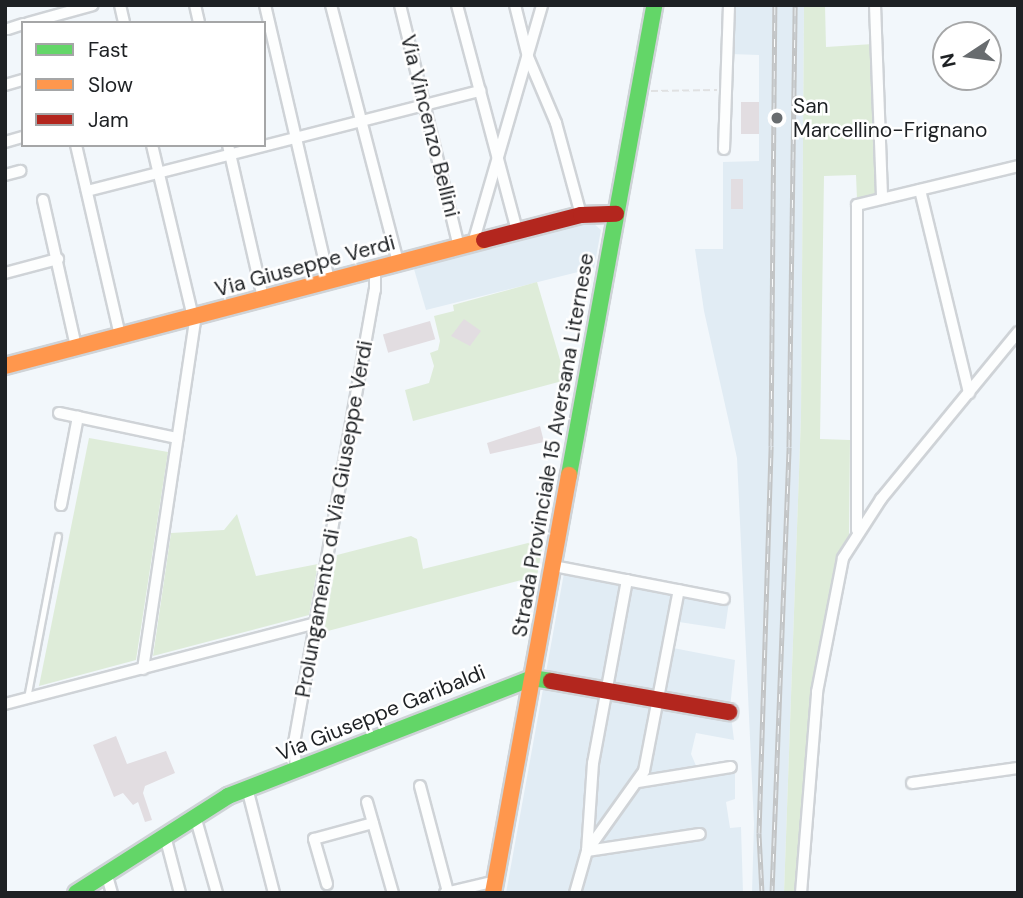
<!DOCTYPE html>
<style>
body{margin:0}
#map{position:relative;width:1023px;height:898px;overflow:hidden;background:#f2f7fb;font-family:"DM Sans",sans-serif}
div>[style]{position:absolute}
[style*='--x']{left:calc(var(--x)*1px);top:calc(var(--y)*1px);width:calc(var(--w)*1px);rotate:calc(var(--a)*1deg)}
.built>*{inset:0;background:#e1ecf4}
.green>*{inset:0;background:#deecd9}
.building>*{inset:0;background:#e2dde1;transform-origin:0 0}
.path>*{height:2px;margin-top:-1px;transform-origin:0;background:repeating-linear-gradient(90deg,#e0e1e2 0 7px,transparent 0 10.5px)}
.roads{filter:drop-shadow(2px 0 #cfd3d7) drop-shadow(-2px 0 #cfd3d7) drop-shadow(0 2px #cfd3d7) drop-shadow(0 -2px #cfd3d7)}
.lane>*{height:5px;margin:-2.5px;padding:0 2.5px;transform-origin:2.5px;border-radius:2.5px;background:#fdfefe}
.street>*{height:10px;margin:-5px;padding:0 5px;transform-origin:5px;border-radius:5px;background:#fdfefe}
.fast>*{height:16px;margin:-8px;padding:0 8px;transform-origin:8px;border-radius:8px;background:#63d668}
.slow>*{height:16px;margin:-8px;padding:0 8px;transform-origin:8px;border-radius:8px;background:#ff974d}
.jam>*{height:16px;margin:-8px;padding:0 8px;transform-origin:8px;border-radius:8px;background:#b3261e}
.rail>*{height:5px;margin-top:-2.5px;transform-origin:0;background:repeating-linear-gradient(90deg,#fff 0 8px,#c2c4c5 0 16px);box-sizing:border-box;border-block:2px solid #c2c4c5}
.dots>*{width:19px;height:19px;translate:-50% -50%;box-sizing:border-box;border:4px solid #fff;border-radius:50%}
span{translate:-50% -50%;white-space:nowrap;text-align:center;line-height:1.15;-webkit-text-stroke:5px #fff;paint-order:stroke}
.poi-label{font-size:21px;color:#1e2124}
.left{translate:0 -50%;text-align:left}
.street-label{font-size:21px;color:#1e2124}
.frame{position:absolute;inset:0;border:7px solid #1e2124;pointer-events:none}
.legend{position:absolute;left:21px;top:21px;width:245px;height:126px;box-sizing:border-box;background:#fff;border:2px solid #a5a6a7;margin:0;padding:9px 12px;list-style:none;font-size:21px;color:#1e2124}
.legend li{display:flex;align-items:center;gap:14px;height:35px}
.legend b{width:35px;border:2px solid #a5a6a7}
.north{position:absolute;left:932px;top:21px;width:70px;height:70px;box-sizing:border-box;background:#fff;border:2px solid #a5a6a7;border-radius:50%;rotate:257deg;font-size:19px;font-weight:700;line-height:28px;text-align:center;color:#1e2124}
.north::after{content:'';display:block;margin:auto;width:24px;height:32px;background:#686c6f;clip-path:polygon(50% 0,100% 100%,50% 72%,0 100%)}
</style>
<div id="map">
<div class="built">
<i style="clip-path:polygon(733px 5px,804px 5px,801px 416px,784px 893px,752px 893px,754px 824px,737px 458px,704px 311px,695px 249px,723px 249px,723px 162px,759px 161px,759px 55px,730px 54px)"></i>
<i style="clip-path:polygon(592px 222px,601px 230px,594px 268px,426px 310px,414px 269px)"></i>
<i style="clip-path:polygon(564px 573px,729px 602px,725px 629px,679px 622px,673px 648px,735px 660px,730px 708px,734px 740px,696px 733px,691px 754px,697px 768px,735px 762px,735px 799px,726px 802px,730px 828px,741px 827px,743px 893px,506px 893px)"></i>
</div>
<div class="green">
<i style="clip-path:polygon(804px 5px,825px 5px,826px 47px,873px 44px,879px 194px,857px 199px,856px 175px,824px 176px,820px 439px,850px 440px,849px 537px,834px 568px,811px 692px,795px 893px,784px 893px,801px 416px)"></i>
<i style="clip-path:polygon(537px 282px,566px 380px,413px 421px,405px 390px,429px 383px,434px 366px,430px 353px,438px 350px,440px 341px,434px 316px,454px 311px,453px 305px)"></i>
<i style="clip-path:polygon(89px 438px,168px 452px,136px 660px,39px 686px)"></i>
<i style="clip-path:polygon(237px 514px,256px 576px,318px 564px,309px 615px,153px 656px,171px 533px,224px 530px)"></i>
<i style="clip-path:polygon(411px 536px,417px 539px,423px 569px,544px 539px,537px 576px,324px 632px,337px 555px)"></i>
</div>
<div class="building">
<i style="left:741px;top:102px;width:18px;height:32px"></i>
<i style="left:731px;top:179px;width:12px;height:30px"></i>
<i style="clip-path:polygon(464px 319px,481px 331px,470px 346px,451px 336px)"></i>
<i style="left:430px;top:321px;width:19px;height:49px;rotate:74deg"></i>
<i style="clip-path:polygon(540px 426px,544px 442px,490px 454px,487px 443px)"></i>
<i style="clip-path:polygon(116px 736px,127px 764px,166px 751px,175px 773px,145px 786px,143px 793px,152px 820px,145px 822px,138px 802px,133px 805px,123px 793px,114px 797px,93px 745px)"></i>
</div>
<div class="path">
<i style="--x:651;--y:91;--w:66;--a:-0.9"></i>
</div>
<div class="roads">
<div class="lane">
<i style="--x:27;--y:698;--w:165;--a:-79.2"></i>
</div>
<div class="street">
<i style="--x:120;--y:5;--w:18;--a:77"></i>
<i style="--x:195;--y:5;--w:18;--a:77"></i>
<i style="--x:265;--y:5;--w:283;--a:76.9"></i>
<i style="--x:331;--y:5;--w:267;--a:75.4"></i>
<i style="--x:400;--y:5;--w:249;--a:76.3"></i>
<i style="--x:457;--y:5;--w:234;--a:75.1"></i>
<i style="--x:515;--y:5;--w:54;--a:76"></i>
<i style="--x:528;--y:57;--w:72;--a:67"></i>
<i style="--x:556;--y:123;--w:95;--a:74.8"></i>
<i style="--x:875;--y:5;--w:193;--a:87.9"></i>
<i style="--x:28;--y:23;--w:67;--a:-15.5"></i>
<i style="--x:8;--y:29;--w:16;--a:-18"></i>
<i style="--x:5;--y:85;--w:19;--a:-16"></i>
<i style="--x:5;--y:142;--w:19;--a:-16"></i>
<i style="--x:76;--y:145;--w:196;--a:77"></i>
<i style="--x:152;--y:145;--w:177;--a:76.6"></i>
<i style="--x:228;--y:145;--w:157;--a:77.1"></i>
<i style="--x:724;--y:149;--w:144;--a:-88"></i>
<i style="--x:5;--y:175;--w:16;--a:-15"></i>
<i style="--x:920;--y:190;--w:209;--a:76.4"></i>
<i style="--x:87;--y:191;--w:406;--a:-14.3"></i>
<i style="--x:43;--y:200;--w:151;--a:77.3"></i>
<i style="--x:473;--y:243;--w:248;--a:-73.8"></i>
<i style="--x:5;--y:273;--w:55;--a:-14.8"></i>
<i style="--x:59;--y:413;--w:121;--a:12"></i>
<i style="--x:61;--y:505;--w:90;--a:-79.1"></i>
<i style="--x:857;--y:530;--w:325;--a:-90"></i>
<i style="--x:857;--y:205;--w:166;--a:-13.6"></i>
<i style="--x:554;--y:566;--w:173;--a:11"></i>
<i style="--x:627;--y:580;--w:186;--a:100.5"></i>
<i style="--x:593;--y:763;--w:88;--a:93.9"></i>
<i style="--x:587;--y:851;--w:114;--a:-8.6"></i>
<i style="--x:143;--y:669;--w:357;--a:-81.5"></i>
<i style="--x:5;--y:704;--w:320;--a:-14.6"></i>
<i style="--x:296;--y:769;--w:26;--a:-94"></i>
<i style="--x:294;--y:743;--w:460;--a:-79.9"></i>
<i style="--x:375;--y:290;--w:22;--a:-90"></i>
<i style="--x:638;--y:782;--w:94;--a:-9.2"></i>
<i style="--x:912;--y:783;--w:107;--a:-8.1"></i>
<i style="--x:420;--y:786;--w:110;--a:75.2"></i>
<i style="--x:247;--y:788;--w:108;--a:75.6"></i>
<i style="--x:367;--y:802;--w:95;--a:74.1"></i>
<i style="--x:195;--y:816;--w:80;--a:74.1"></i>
<i style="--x:165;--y:836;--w:59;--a:75.3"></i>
<i style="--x:107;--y:876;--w:18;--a:74"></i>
<i style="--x:327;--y:884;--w:47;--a:-106.1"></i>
<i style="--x:314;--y:839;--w:61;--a:-15.2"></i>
<i style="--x:445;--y:893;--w:52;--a:-13.2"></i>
<i style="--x:575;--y:893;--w:44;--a:-74.1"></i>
<i style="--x:587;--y:851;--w:98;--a:-54.5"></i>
<i style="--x:644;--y:771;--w:184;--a:-79.1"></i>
<i style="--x:801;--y:893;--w:202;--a:-85.4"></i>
<i style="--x:817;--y:692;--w:136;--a:-79"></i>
<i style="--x:843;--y:558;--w:70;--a:-57.2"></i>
<i style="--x:881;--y:499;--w:216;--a:-50.6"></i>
</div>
<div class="fast">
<i style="--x:569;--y:475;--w:478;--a:-79.7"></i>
<i style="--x:76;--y:893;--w:180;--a:-32.5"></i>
<i style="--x:228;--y:796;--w:326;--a:-21.2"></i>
<i style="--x:532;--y:678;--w:19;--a:9"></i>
</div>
<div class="slow">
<i style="--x:5;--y:366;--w:495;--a:-14.7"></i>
<i style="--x:493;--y:893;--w:425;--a:-79.7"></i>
</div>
<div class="jam">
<i style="--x:484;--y:240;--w:100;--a:-14.5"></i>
<i style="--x:581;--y:215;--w:35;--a:-2"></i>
<i style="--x:551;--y:681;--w:181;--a:9.9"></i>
</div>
</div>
<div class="rail">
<i style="--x:762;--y:893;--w:60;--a:-92.9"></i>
<i style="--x:759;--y:833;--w:387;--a:-88.2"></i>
<i style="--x:771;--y:446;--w:441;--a:-89.5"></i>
<i style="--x:772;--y:893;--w:446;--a:-87.8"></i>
<i style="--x:789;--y:447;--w:442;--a:-89.2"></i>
</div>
<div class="dots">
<i style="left:777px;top:118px;background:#686c6f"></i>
</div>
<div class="poi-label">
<span class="left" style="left:793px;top:118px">San<br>Marcellino-Frignano</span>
</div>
<div class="street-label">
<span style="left:430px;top:126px;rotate:76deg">Via Vincenzo Bellini</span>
<span style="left:305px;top:266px;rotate:-15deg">Via Giuseppe Verdi</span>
<span style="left:553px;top:445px;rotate:-80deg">Strada Provinciale 15 Aversana Liternese</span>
<span style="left:334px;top:519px;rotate:-80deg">Prolungamento di Via Giuseppe Verdi</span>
<span style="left:381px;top:713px;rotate:-22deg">Via Giuseppe Garibaldi</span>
</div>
<div class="frame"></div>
<ul class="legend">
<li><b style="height:9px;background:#63d668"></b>Fast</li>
<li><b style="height:9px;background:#ff974d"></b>Slow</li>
<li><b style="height:9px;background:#b3261e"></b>Jam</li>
</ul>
<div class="north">N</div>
</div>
